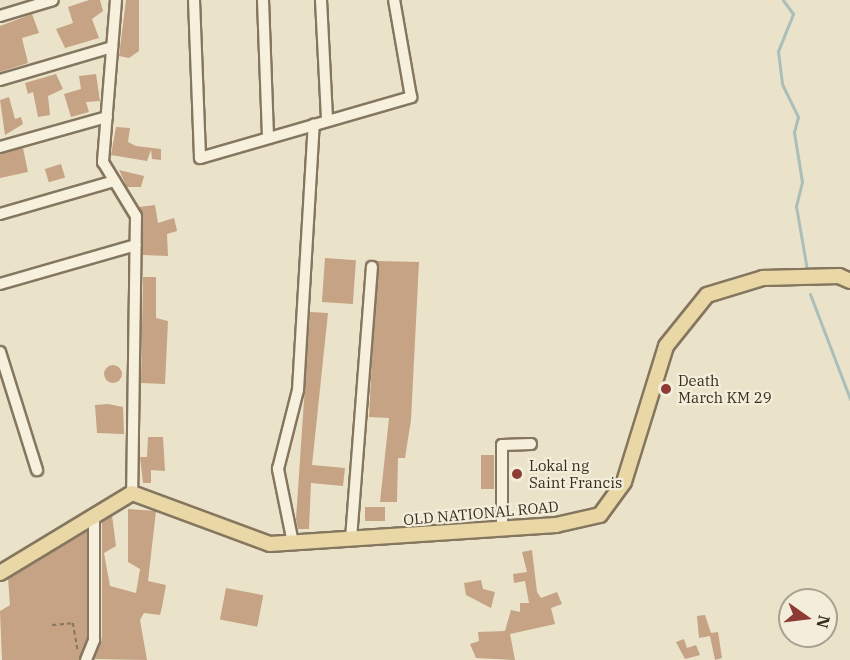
<!DOCTYPE html>
<style>
body{margin:0}
#map{position:relative;width:850px;height:660px;overflow:hidden;background:#eae3ca;font-family:"IBM Plex Serif",serif}
div>[style]{position:absolute}
[style*='--x']{left:calc(var(--x)*1px);top:calc(var(--y)*1px);width:calc(var(--w)*1px);rotate:calc(var(--a)*1deg)}
.stream>*{height:3px;margin:-1.5px;padding:0 1.5px;transform-origin:1.5px;border-radius:1.5px;background:#aabfba}
.building>*{inset:0;background:#c5a384;transform-origin:0 0}
.round{border-radius:50%}
.path>*{height:1.5px;margin-top:-0.75px;transform-origin:0;background:repeating-linear-gradient(90deg,#857660 0 4.5px,transparent 0 7.5px)}
.roads{filter:drop-shadow(2px 0 #857660) drop-shadow(-2px 0 #857660) drop-shadow(0 2px #857660) drop-shadow(0 -2px #857660)}
.minor>*{height:10px;margin:-5px;padding:0 5px;transform-origin:5px;border-radius:5px;background:#f6f0dc}
.major>*{height:14px;margin:-7px;padding:0 7px;transform-origin:7px;border-radius:7px;background:#e9d8a6}
.dots>*{width:16px;height:16px;translate:-50% -50%;box-sizing:border-box;border:3px solid #f3edd9;border-radius:50%}
span{translate:-50% -50%;white-space:nowrap;text-align:center;line-height:1.15;-webkit-text-stroke:4.5px #f3edd9;paint-order:stroke}
.poi-label{font-size:15px;color:#372e22}
.left{translate:0 -50%;text-align:left}
.street-label{font-size:15px;color:#372e22}
.north{position:absolute;left:778px;top:588px;width:60px;height:60px;box-sizing:border-box;background:#f3edd9;border:2px solid #a8a190;border-radius:50%;rotate:104deg;font-size:16px;font-weight:700;line-height:24px;text-align:center;color:#372e22}
.north::after{content:'';display:block;margin:auto;width:21px;height:27px;background:#8e3b36;clip-path:polygon(50% 0,100% 100%,50% 72%,0 100%)}
</style>
<div id="map">
<div class="stream">
<i style="--x:783;--y:0;--w:17;--a:54"></i>
<i style="--x:793;--y:14;--w:40;--a:112"></i>
<i style="--x:778;--y:51;--w:33;--a:83"></i>
<i style="--x:782;--y:84;--w:37;--a:64"></i>
<i style="--x:798;--y:117;--w:16;--a:105"></i>
<i style="--x:794;--y:132;--w:51;--a:80.9"></i>
<i style="--x:802;--y:182;--w:25;--a:104"></i>
<i style="--x:796;--y:206;--w:65;--a:80.2"></i>
<i style="--x:810;--y:294;--w:112;--a:69.1"></i>
</div>
<div class="building">
<i style="clip-path:polygon(89px 0,100px 0,103px 11px,92px 19px,99px 38px,65px 48px,56px 29px,73px 23px,68px 7px)"></i>
<i style="clip-path:polygon(126px 0,139px 0,139px 51px,129px 58px,119px 56px)"></i>
<i style="clip-path:polygon(32px 14px,39px 33px,22px 38px,28px 63px,0 72px,0 26px)"></i>
<i style="clip-path:polygon(56px 74px,63px 89px,48px 96px,50px 115px,38px 117px,33px 92px,28px 94px,25px 83px)"></i>
<i style="clip-path:polygon(96px 74px,100px 101px,86px 102px,89px 112px,71px 117px,64px 94px,81px 89px,79px 76px)"></i>
<i style="clip-path:polygon(9px 97px,15px 119px,21px 117px,23px 124px,5px 135px,0 100px)"></i>
<i style="clip-path:polygon(116px 127px,130px 128px,128px 142px,136px 146px,161px 149px,161px 160px,152px 159px,151px 150px,147px 161px,111px 155px)"></i>
<i style="clip-path:polygon(23px 148px,28px 172px,0 178px,0 154px)"></i>
<i style="left:61px;top:164px;width:14px;height:17px;rotate:73deg"></i>
<i style="clip-path:polygon(119px 170px,144px 176px,141px 187px,127px 187px)"></i>
<i style="clip-path:polygon(155px 205px,158px 223px,174px 218px,176px 226px,177px 231px,167px 234px,168px 256px,143px 255px,139px 207px)"></i>
<i style="left:325px;top:258px;width:31px;height:44px;rotate:4deg"></i>
<i style="clip-path:polygon(377px 261px,419px 262px,411px 420px,405px 458px,398px 458px,397px 502px,380px 502px,389px 418px,369px 417px)"></i>
<i style="clip-path:polygon(143px 277px,156px 277px,156px 318px,168px 321px,165px 384px,141px 383px)"></i>
<i style="clip-path:polygon(310px 312px,328px 313px,312px 465px,345px 468px,343px 486px,311px 483px,309px 529px,298px 529px,296px 519px)"></i>
<i class="round" style="left:104px;top:365px;width:18px;height:18px"></i>
<i style="clip-path:polygon(108px 404px,123px 407px,124px 434px,97px 433px,95px 405px)"></i>
<i style="clip-path:polygon(148px 437px,163px 437px,165px 471px,151px 470px,151px 483px,143px 483px,140px 457px,147px 457px)"></i>
<i style="left:481px;top:455px;width:13px;height:34px"></i>
<i style="left:365px;top:507px;width:20px;height:14px"></i>
<i style="clip-path:polygon(128px 509px,156px 511px,148px 581px,166px 585px,162px 607px,160px 615px,144px 613px,140px 620px,147px 660px,94px 659px,102px 640px,102px 522px,112px 515px,116px 546px,104px 553px,110px 586px,136px 593px,140px 569px,128px 562px)"></i>
<i style="clip-path:polygon(87px 531px,87px 639px,79px 660px,2px 660px,0 611px,10px 605px,8px 578px)"></i>
<i style="clip-path:polygon(532px 550px,537px 592px,541px 598px,557px 592px,562px 604px,551px 608px,555px 624px,510px 634px,515px 660px,476px 658px,470px 644px,479px 641px,478px 632px,505px 631px,511px 610px,520px 612px,520px 603px,529px 603px,525px 581px,514px 583px,513px 574px,527px 572px,522px 552px)"></i>
<i style="clip-path:polygon(481px 580px,483px 589px,495px 592px,491px 608px,466px 595px,464px 583px)"></i>
<i style="left:226px;top:588px;width:38px;height:32px;rotate:11deg"></i>
<i style="clip-path:polygon(705px 615px,711px 633px,718px 632px,722px 658px,715px 660px,710px 636px,699px 638px,697px 616px)"></i>
<i style="clip-path:polygon(684px 639px,687px 648px,696px 645px,700px 655px,685px 659px,676px 642px)"></i>
</div>
<div class="path">
<i style="--x:52;--y:625;--w:21;--a:-5"></i>
<i style="--x:73;--y:623;--w:27;--a:80"></i>
</div>
<div class="roads">
<div class="minor">
<i style="--x:116;--y:0;--w:163;--a:94.6"></i>
<i style="--x:103;--y:162;--w:63;--a:58.6"></i>
<i style="--x:136;--y:216;--w:277;--a:90.8"></i>
<i style="--x:194;--y:0;--w:158;--a:87.8"></i>
<i style="--x:200;--y:158;--w:220;--a:-16.1"></i>
<i style="--x:411;--y:97;--w:98;--a:-99.9"></i>
<i style="--x:263;--y:0;--w:137;--a:87.9"></i>
<i style="--x:321;--y:0;--w:120;--a:87.1"></i>
<i style="--x:0;--y:16;--w:55;--a:-16.8"></i>
<i style="--x:0;--y:80;--w:117;--a:-16.4"></i>
<i style="--x:0;--y:147;--w:111;--a:-15.7"></i>
<i style="--x:0;--y:214;--w:119;--a:-16.1"></i>
<i style="--x:0;--y:284;--w:141;--a:-16"></i>
<i style="--x:0;--y:352;--w:124;--a:72.6"></i>
<i style="--x:502;--y:528;--w:83;--a:-90"></i>
<i style="--x:502;--y:445;--w:29;--a:-2"></i>
<i style="--x:351;--y:539;--w:273;--a:-85.6"></i>
<i style="--x:293;--y:543;--w:76;--a:-101.5"></i>
<i style="--x:278;--y:469;--w:81;--a:-75.8"></i>
<i style="--x:298;--y:390;--w:266;--a:-86.6"></i>
<i style="--x:86;--y:660;--w:22;--a:-68"></i>
<i style="--x:94;--y:640;--w:124;--a:-90"></i>
</div>
<div class="major">
<i style="--x:0;--y:573;--w:154;--a:-31.2"></i>
<i style="--x:132;--y:493;--w:147;--a:20.3"></i>
<i style="--x:270;--y:544;--w:287;--a:-3.8"></i>
<i style="--x:556;--y:525;--w:45;--a:-12.8"></i>
<i style="--x:600;--y:515;--w:41;--a:-54"></i>
<i style="--x:624;--y:482;--w:142;--a:-72.8"></i>
<i style="--x:666;--y:346;--w:65;--a:-51.2"></i>
<i style="--x:707;--y:295;--w:59;--a:-16.9"></i>
<i style="--x:763;--y:278;--w:76;--a:-1.5"></i>
<i style="--x:839;--y:276;--w:12;--a:24"></i>
</div>
</div>
<div class="dots">
<i style="left:666px;top:389px;background:#8e3b36"></i>
<i style="left:517px;top:474px;background:#8e3b36"></i>
</div>
<div class="poi-label">
<span class="left" style="left:678px;top:389px">Death<br>March KM 29</span>
<span class="left" style="left:529px;top:474px">Lokal ng<br>Saint Francis</span>
</div>
<div class="street-label">
<span style="left:481px;top:513px;rotate:-5deg">OLD NATIONAL ROAD</span>
</div>
<div class="north">N</div>
</div>
